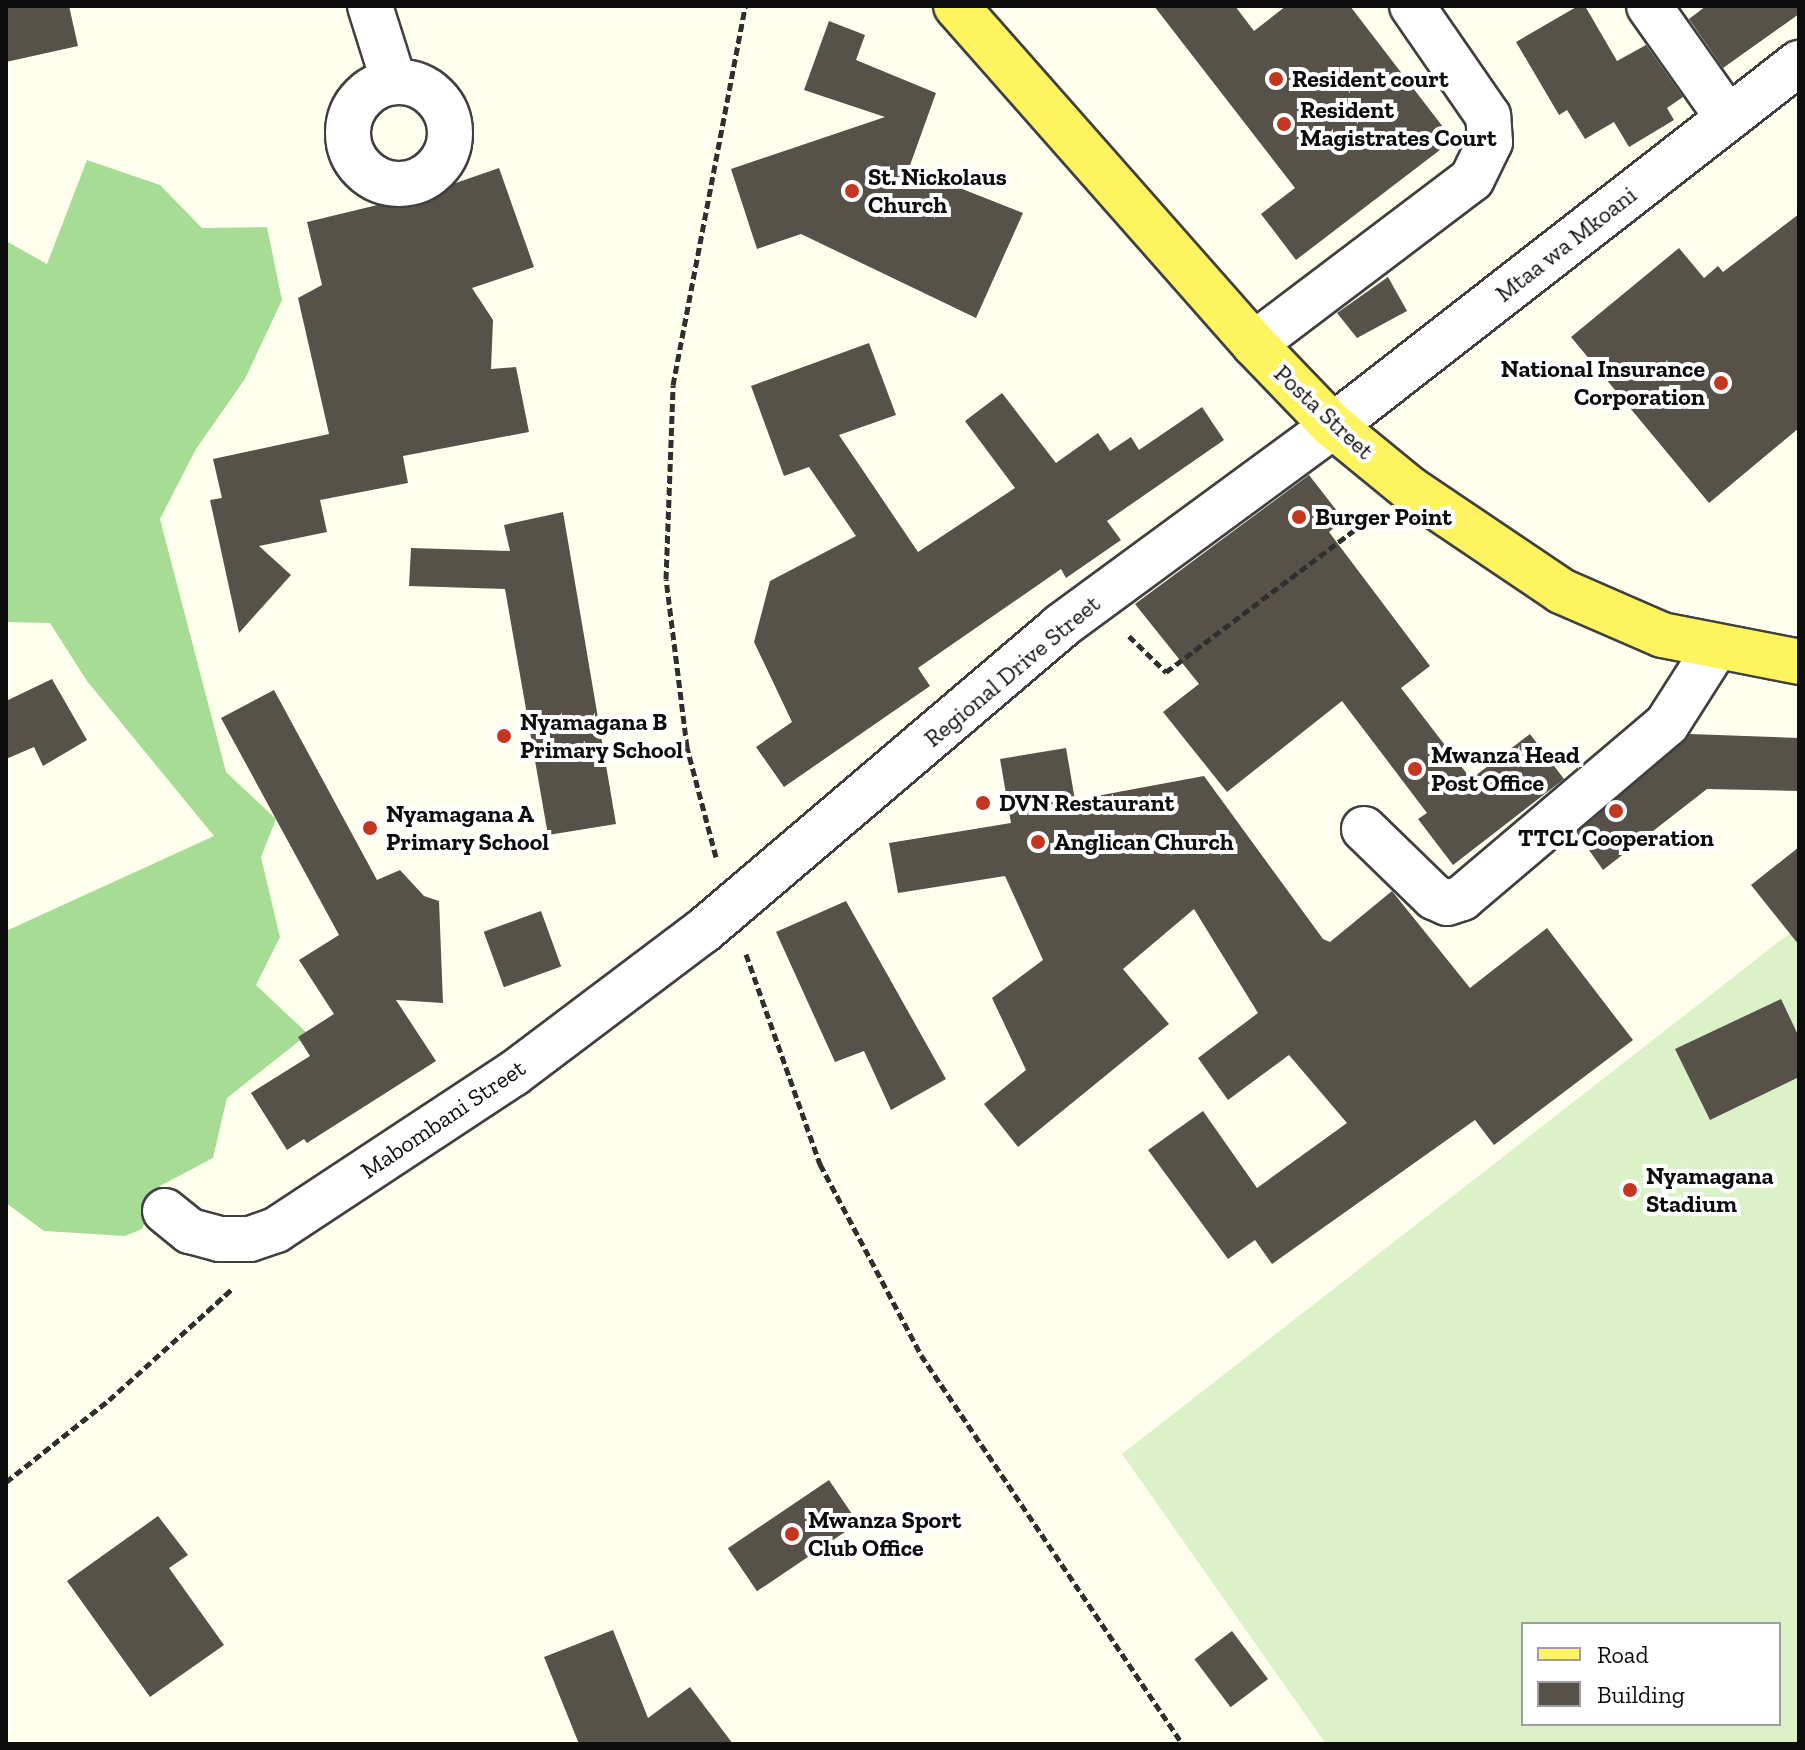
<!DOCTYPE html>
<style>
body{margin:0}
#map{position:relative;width:1805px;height:1750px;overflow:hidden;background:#ffffed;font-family:"Zilla Slab",serif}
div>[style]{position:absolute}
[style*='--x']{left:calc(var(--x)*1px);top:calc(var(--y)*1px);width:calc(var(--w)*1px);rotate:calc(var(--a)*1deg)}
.forest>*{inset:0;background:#a7dc94}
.pitch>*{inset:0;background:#dbf2c8}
.building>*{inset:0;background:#565149;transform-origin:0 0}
.path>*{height:5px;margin-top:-2.5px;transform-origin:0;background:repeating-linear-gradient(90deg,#2f2f2f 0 8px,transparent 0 12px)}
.roads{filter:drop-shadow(2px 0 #404040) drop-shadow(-2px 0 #404040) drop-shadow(0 2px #404040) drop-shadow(0 -2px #404040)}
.minor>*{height:44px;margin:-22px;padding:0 22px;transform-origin:22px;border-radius:22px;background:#fff}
.minor>.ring{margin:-22px;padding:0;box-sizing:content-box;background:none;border:44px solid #fff;border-radius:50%}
.major>*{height:44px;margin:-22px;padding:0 22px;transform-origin:22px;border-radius:22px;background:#fef45f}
.dots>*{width:22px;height:22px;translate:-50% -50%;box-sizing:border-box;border:4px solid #fff;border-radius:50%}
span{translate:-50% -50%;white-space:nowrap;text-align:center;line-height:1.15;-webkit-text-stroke:8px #fff;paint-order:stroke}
.poi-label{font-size:24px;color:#0d0d0d;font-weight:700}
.left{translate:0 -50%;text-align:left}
.right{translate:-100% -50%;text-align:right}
.street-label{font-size:24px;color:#0d0d0d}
.frame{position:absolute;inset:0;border:8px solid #0d0d0d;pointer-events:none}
.legend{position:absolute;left:1521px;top:1622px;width:260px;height:104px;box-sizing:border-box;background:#fff;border:2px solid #9e9e9e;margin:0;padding:10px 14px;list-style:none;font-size:24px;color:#0d0d0d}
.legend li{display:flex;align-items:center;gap:16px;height:40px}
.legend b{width:40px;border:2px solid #9e9e9e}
</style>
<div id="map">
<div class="forest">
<i style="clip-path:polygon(87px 160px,160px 185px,202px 228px,267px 227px,282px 300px,245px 379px,196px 449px,160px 519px,226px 772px,276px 819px,261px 857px,280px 937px,256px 985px,308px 1034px,227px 1098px,213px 1158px,160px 1186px,142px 1229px,125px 1236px,44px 1231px,6px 1203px,6px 931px,214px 836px,87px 681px,50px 623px,6px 622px,6px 241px,47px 264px)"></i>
</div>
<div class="pitch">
<i style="clip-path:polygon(evenodd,1799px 926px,1799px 1744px,1326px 1744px,1122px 1454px,1799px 926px,1523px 1624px,1779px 1624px,1779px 1724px,1523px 1724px,1523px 1624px)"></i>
</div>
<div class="building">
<i style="clip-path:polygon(6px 6px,69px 6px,78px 46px,6px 62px)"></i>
<i style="clip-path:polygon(1154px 6px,1235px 6px,1254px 31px,1286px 6px,1350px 6px,1453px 140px,1296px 260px,1261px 214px,1295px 188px)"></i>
<i style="clip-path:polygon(1578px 6px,1585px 6px,1617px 61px,1646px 45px,1683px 97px,1667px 108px,1674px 120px,1629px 147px,1614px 122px,1585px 139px,1567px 110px,1559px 115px,1516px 42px)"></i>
<i style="clip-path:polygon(1706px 6px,1799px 6px,1799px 14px,1723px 68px,1689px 19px)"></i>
<i style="clip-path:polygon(829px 21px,865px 35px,856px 60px,936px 93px,909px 168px,1023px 213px,976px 318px,801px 234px,757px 249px,731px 169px,885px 117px,804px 90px)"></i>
<i style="clip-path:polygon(499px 168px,534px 267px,472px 288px,493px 320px,491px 369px,516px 367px,529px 432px,403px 456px,408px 483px,320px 500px,327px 532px,259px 546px,291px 575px,239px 633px,210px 500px,222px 498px,213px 459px,329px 434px,298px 298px,322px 285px,307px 222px,427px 193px)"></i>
<i style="clip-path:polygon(1799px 214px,1799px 428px,1709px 503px,1571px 337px,1679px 248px,1704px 278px,1718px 266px,1723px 272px)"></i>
<i style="clip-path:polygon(1388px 277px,1407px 311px,1357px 338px,1337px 313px)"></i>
<i style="clip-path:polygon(869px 343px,896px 415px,839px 435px,918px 552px,1015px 488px,965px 421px,1002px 393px,1056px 463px,1098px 433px,1110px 451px,1131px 437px,1139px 450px,1202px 407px,1224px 440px,1107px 521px,1121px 540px,1066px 578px,1061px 569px,918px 668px,930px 686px,784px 787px,756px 747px,792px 722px,754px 642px,770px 581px,856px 536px,809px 467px,784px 476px,751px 386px)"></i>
<i style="clip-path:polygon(1309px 475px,1344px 520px,1329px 532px,1430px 666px,1401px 688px,1471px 779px,1530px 734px,1564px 779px,1453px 865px,1418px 819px,1427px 813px,1342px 701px,1227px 792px,1163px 712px,1199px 684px,1135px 604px)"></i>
<i style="clip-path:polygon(563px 512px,616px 824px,548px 835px,505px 589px,409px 586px,411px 548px,510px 551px,504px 525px)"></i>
<i style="clip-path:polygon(52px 679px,87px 740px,43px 766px,34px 747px,6px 759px,6px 701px)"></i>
<i style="clip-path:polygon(274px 690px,377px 880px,400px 870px,424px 896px,439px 901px,443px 1003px,396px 1000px,436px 1061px,307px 1143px,304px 1139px,287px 1150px,251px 1093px,310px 1056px,298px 1037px,334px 1014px,299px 960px,339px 935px,221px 718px)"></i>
<i style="clip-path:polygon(1690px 734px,1799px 738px,1799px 791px,1707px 789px,1603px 870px,1577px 833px)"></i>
<i style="clip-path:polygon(1066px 748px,1075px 800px,1204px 776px,1323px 939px,1330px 942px,1392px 891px,1470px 988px,1547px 928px,1633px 1040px,1494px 1145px,1475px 1120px,1272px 1264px,1255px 1240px,1228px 1259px,1148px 1150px,1203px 1111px,1257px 1188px,1347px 1123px,1289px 1055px,1228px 1100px,1198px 1058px,1258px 1013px,1194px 909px,1123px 969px,1169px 1024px,1018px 1147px,984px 1104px,1026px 1070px,992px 998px,1043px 960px,1005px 876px,898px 893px,889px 843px,1011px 823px,1000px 759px)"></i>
<i style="clip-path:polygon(1799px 847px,1799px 945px,1751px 885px)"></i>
<i style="clip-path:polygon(846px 901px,946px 1079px,891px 1110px,864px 1051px,835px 1062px,776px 932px)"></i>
<i style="left:541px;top:911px;width:59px;height:61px;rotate:70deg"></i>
<i style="clip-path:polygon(1781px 999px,1799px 1037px,1799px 1077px,1710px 1120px,1675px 1049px)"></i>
<i style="left:829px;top:1480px;width:52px;height:122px;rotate:56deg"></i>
<i style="clip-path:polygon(158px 1516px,188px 1555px,169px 1568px,224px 1645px,150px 1697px,67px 1581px)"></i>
<i style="clip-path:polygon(613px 1630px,648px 1718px,690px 1687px,733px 1744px,579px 1744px,544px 1657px)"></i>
<i style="left:1232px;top:1631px;width:60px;height:47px;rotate:53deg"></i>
</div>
<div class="path">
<i style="--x:1129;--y:636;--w:52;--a:44.2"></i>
<i style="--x:1166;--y:672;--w:258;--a:-37"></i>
<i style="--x:716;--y:857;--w:114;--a:-104.8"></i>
<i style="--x:687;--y:747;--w:169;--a:-97.1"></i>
<i style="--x:666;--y:579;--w:194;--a:-87.9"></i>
<i style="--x:673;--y:385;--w:386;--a:-79.2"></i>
<i style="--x:746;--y:954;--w:223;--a:70.6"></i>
<i style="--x:820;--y:1164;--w:216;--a:62.1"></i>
<i style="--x:921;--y:1355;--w:468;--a:56.1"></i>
<i style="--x:6;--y:1482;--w:132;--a:-38.5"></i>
<i style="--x:109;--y:1400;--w:167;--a:-42.1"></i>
</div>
<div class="roads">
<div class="minor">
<i style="--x:370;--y:6;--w:80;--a:72.5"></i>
<i style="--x:1649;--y:6;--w:137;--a:54.8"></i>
<i class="ring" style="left:348px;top:82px;width:58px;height:58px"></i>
<i style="--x:1254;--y:344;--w:273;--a:-37.1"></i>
<i style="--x:1472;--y:179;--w:41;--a:-64.1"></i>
<i style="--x:1490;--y:142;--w:26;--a:-94"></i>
<i style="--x:1488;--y:116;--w:134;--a:-124.6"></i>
<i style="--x:1364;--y:829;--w:98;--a:44.2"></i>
<i style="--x:1434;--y:897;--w:14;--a:25"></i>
<i style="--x:1447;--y:903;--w:16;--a:-18"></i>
<i style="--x:1462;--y:898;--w:269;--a:-40.3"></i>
<i style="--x:1667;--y:724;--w:91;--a:-57.5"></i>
<i style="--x:165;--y:1211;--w:32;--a:39"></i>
<i style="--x:190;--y:1231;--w:30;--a:15"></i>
<i style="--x:219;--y:1239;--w:31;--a:0"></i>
<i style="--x:250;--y:1239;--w:28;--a:-19"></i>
<i style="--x:276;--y:1230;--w:284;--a:-33.4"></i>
<i style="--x:513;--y:1074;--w:238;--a:-37"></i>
<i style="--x:703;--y:931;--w:470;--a:-40.4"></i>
<i style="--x:1061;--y:626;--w:338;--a:-36.3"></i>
<i style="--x:1333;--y:426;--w:591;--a:-37.92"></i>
</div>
<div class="major">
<i style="--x:956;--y:6;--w:451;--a:48.6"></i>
<i style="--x:1254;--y:344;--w:114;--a:46.1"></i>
<i style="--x:1333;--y:426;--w:99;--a:39.3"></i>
<i style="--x:1410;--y:489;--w:182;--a:34"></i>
<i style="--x:1561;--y:591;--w:110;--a:23.5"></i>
<i style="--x:1662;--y:635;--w:140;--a:11.1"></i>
</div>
</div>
<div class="dots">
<i style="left:1276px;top:79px;background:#c33620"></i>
<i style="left:1284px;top:124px;background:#c33620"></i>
<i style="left:852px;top:191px;background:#c33620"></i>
<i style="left:1721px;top:383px;background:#c33620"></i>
<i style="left:1299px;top:517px;background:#c33620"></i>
<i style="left:504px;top:736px;background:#c33620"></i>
<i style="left:1415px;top:769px;background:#c33620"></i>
<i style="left:983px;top:803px;background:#c33620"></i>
<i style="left:1616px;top:811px;background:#c33620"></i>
<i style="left:370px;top:828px;background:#c33620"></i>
<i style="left:1038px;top:842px;background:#c33620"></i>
<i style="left:1630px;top:1190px;background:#c33620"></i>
<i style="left:792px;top:1534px;background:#c33620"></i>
</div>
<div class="poi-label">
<span class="left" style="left:1292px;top:79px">Resident court</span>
<span class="left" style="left:1300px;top:124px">Resident<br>Magistrates Court</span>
<span class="left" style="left:868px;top:191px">St. Nickolaus<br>Church</span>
<span class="right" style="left:1705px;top:383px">National Insurance<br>Corporation</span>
<span class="left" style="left:1315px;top:517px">Burger Point</span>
<span class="left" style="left:520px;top:736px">Nyamagana B<br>Primary School</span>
<span class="left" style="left:1431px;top:769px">Mwanza Head<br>Post Office</span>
<span class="left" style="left:999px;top:803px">DVN Restaurant</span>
<span class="left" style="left:386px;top:828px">Nyamagana A<br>Primary School</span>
<span style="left:1616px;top:838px">TTCL Cooperation</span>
<span class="left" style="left:1054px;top:842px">Anglican Church</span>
<span class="left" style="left:1646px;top:1190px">Nyamagana<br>Stadium</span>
<span class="left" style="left:808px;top:1534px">Mwanza Sport<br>Club Office</span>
</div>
<div class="street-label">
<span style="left:1566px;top:244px;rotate:-38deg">Mtaa wa Mkoani</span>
<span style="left:1324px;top:412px;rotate:43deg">Posta Street</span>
<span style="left:1012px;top:671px;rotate:-40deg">Regional Drive Street</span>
<span style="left:443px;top:1119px;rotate:-34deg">Mabombani Street</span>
</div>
<div class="frame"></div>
<ul class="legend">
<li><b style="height:10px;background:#fef45f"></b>Road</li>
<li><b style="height:22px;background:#565149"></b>Building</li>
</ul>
</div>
